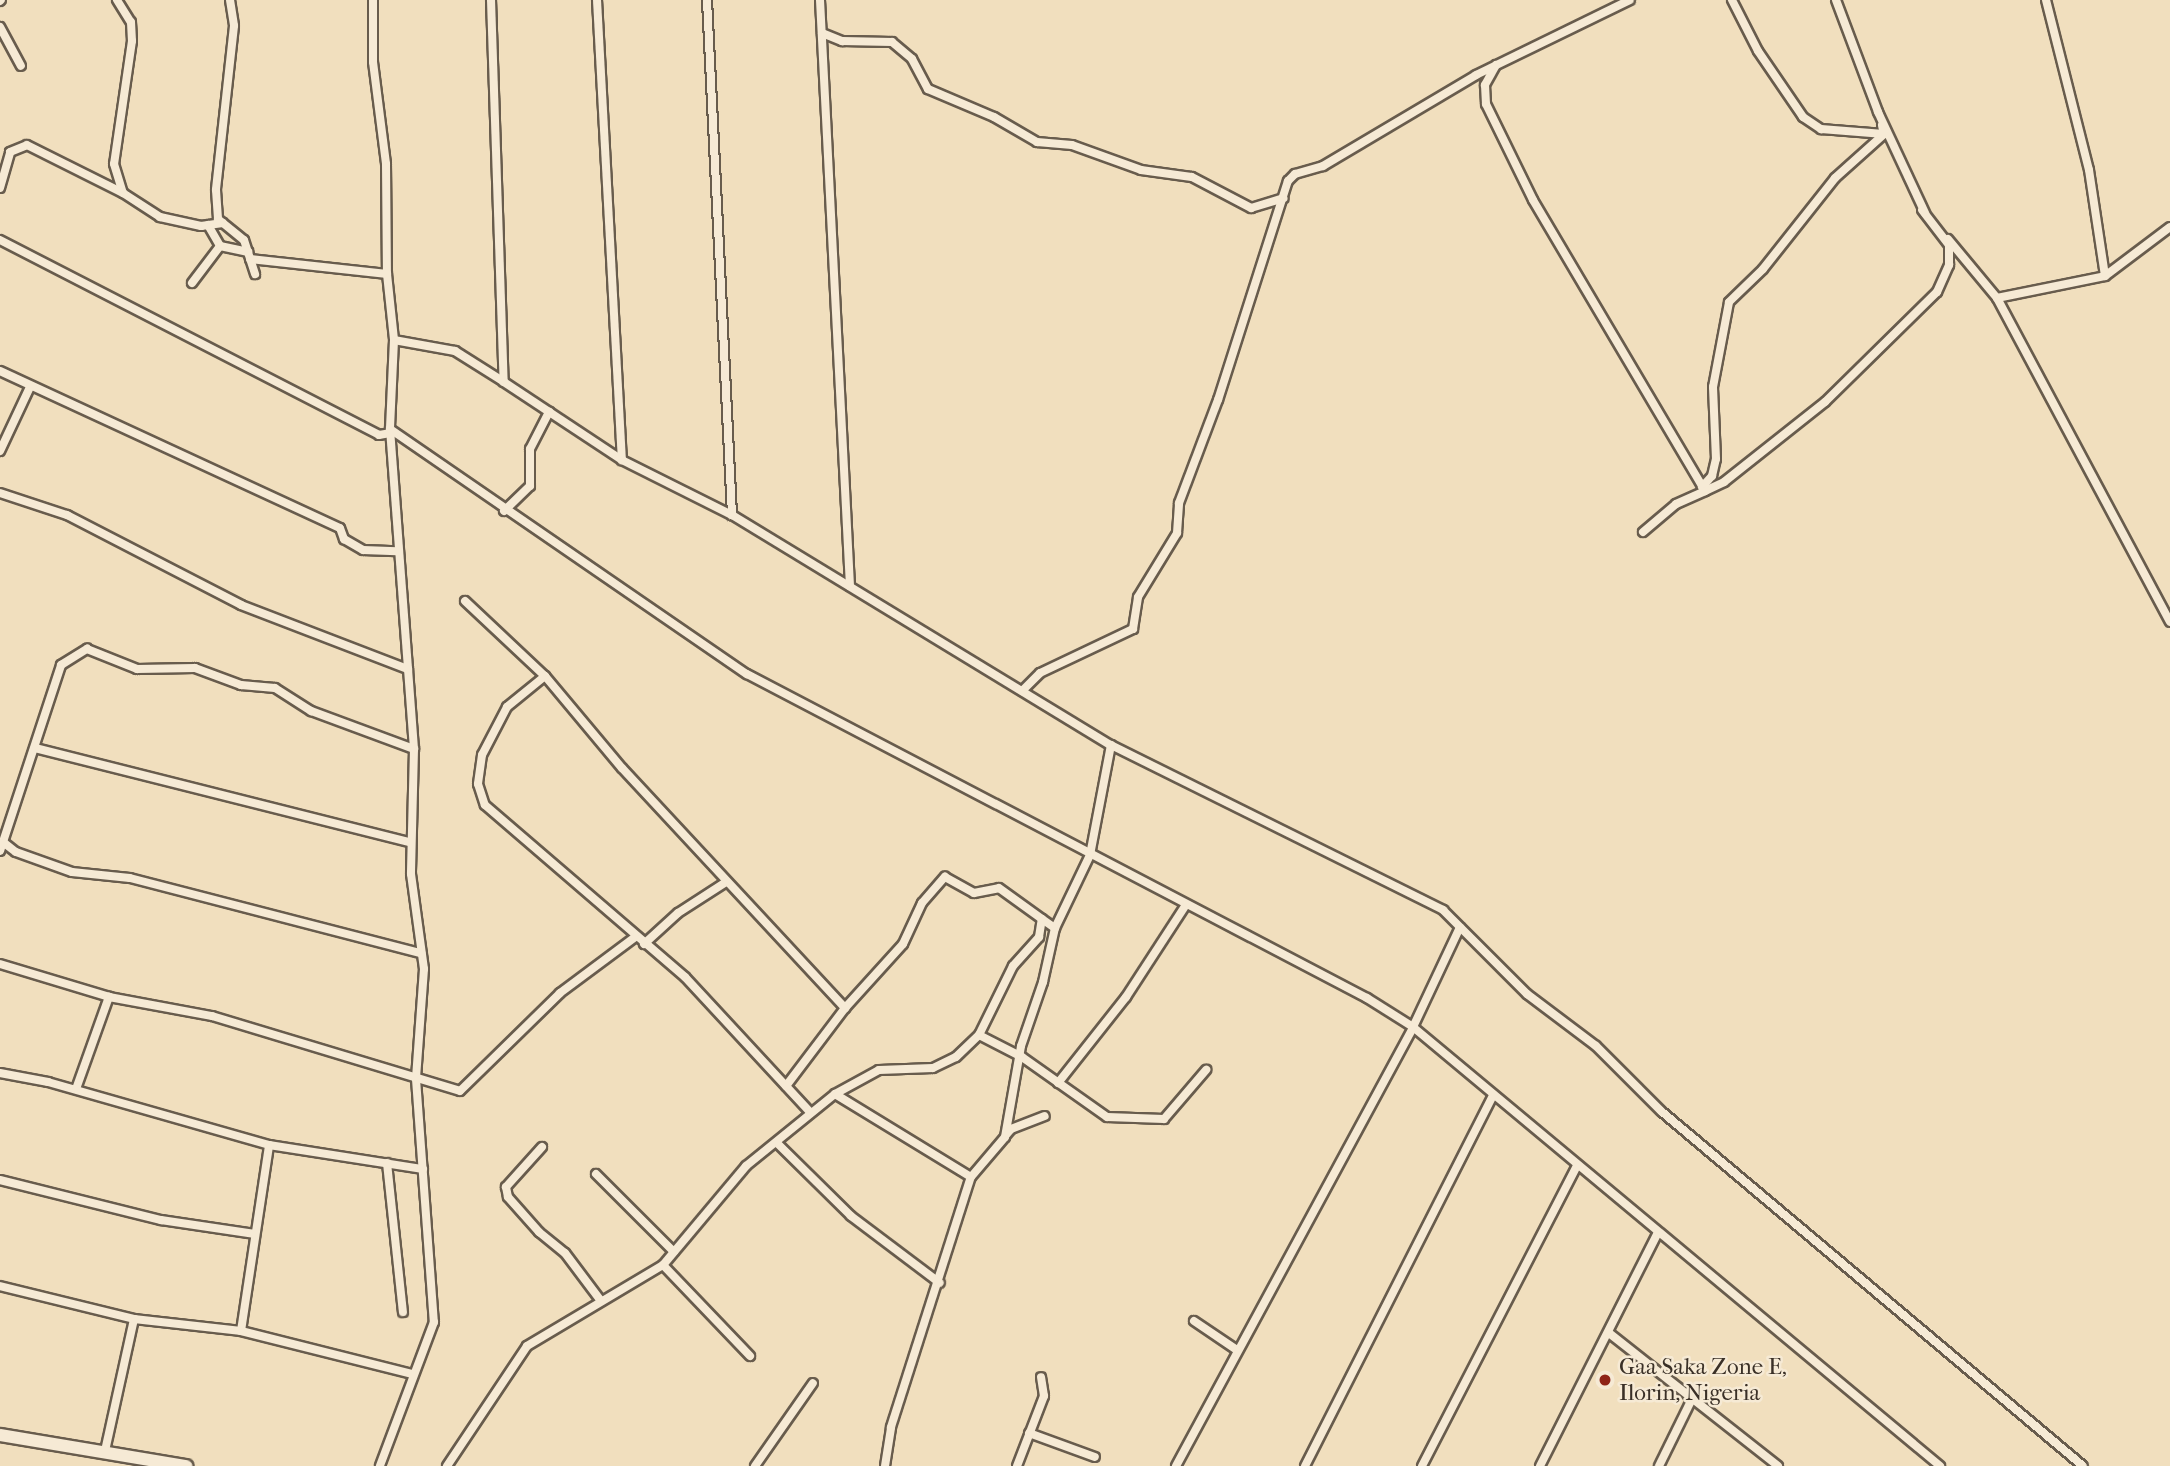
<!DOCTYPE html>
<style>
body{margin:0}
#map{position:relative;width:2170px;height:1466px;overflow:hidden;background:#f1dfbe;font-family:"IM FELL French Canon",serif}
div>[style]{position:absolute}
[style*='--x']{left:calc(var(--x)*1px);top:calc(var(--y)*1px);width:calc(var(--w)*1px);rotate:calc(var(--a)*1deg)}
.roads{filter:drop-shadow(2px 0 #685c4d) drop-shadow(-2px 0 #685c4d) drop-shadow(0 2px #685c4d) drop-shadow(0 -2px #685c4d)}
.street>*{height:8px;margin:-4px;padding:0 4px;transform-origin:4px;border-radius:4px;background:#f6ead5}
.secondary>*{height:12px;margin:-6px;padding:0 6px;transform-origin:6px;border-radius:6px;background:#f6ead5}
.dots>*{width:19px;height:19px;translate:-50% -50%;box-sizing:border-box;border:4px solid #f6ead5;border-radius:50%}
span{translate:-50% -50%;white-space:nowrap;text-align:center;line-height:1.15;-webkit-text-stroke:5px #f6ead5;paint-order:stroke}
.poi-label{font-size:23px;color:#3a3027}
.left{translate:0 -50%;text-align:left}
</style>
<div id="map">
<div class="roads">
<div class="street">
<i style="--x:117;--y:0;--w:26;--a:58"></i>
<i style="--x:131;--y:22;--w:19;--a:87"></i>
<i style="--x:132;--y:41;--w:124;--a:98.3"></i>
<i style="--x:114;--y:164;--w:30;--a:73"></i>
<i style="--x:123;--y:193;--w:44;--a:33"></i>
<i style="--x:160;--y:217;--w:42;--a:12.4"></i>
<i style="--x:201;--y:226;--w:22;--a:-8"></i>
<i style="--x:230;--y:0;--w:26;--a:81"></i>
<i style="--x:234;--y:26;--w:165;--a:96.3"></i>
<i style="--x:216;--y:190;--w:29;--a:86"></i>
<i style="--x:218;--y:219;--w:33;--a:39"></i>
<i style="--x:244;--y:240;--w:36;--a:72"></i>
<i style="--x:373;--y:0;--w:62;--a:90"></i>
<i style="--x:373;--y:62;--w:103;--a:82.7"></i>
<i style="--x:386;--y:164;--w:110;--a:89.5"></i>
<i style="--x:387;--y:274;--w:66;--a:83.9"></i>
<i style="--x:394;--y:340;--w:89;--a:92.6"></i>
<i style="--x:390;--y:429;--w:241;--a:85.7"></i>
<i style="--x:491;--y:0;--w:382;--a:88.1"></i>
<i style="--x:504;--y:382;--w:141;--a:33.5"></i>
<i style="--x:622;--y:460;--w:123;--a:26.6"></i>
<i style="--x:732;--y:515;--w:443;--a:31.3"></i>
<i style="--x:1111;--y:745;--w:371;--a:26.4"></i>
<i style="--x:1443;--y:910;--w:119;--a:45"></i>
<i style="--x:1527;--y:994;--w:86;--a:37"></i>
<i style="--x:1596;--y:1046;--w:92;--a:45"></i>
<i style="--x:1661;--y:1111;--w:551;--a:40.07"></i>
<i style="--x:597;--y:0;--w:461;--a:86.9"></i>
<i style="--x:707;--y:0;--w:516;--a:87.22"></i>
<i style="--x:820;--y:0;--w:587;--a:87.07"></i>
<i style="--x:1732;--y:0;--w:57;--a:63"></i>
<i style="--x:1758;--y:51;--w:80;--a:55.7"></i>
<i style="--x:1803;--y:117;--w:22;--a:34"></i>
<i style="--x:1821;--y:129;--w:63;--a:4.5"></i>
<i style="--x:1836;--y:0;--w:120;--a:69.4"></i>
<i style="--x:1878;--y:112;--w:111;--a:65"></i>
<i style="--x:2046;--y:0;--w:175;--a:75.8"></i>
<i style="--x:2089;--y:170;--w:107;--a:81.4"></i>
<i style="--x:0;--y:1;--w:1;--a:-45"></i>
<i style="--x:0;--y:27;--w:44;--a:61.7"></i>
<i style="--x:822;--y:33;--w:22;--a:22"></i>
<i style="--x:842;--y:41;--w:50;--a:1.1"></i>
<i style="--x:892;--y:42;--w:26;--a:40"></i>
<i style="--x:912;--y:59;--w:34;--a:62"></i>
<i style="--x:928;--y:89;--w:72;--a:23"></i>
<i style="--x:994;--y:117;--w:50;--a:30.2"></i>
<i style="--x:1037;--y:142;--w:35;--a:5"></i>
<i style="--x:1072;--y:145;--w:73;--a:19.9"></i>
<i style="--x:1141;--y:170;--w:51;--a:7.8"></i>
<i style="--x:1192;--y:177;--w:67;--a:27.7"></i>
<i style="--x:1251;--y:208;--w:34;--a:-17"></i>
<i style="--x:1496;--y:65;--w:23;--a:119"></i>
<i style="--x:1485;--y:85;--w:19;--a:87"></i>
<i style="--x:1486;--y:104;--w:107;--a:63.9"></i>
<i style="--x:1533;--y:200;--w:338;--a:59.4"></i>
<i style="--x:1705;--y:491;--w:21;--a:-25"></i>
<i style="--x:1724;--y:482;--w:129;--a:-38.4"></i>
<i style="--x:1825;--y:402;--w:157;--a:-44.5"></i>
<i style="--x:1937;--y:292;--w:30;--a:-66"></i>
<i style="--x:1949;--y:265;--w:20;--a:-90"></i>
<i style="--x:1949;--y:245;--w:44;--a:-127.6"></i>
<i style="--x:0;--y:188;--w:37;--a:-74"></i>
<i style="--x:10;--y:152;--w:18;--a:-22"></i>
<i style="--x:27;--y:145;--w:107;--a:26.6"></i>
<i style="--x:208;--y:225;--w:24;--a:60"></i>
<i style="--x:1948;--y:239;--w:77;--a:50.3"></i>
<i style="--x:1997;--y:298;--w:367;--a:61.9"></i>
<i style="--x:0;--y:240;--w:426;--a:27.2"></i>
<i style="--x:379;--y:435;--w:11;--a:-10"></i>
<i style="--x:250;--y:259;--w:138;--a:6.2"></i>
<i style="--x:192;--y:283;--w:46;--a:-52.9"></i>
<i style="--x:220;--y:246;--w:29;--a:12"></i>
<i style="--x:1997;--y:298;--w:110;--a:-11.5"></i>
<i style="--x:2105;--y:276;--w:81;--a:-37"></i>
<i style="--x:394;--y:340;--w:62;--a:10.2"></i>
<i style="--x:455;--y:351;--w:58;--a:32.3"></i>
<i style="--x:0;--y:371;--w:374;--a:24.8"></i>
<i style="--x:340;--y:528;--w:12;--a:70"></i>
<i style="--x:344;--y:539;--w:22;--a:30"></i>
<i style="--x:363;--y:550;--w:34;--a:2"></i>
<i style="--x:390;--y:429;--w:433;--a:34.5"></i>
<i style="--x:747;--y:674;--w:700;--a:27.59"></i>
<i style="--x:1367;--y:998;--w:54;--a:32.2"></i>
<i style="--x:1413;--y:1027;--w:686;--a:39.79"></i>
<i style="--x:0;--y:451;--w:71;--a:-64.9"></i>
<i style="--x:1702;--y:487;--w:15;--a:-48"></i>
<i style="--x:1712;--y:476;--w:17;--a:-77"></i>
<i style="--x:1716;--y:459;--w:72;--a:-92.4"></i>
<i style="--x:1713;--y:387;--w:86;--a:-79.3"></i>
<i style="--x:1729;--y:302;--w:47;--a:-44.1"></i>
<i style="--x:1763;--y:269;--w:116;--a:-51.6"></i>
<i style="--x:1835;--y:178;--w:66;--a:-41.9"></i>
<i style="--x:1884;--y:134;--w:9;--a:-103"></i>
<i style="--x:0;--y:493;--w:71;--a:18.2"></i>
<i style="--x:67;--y:515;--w:196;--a:27.3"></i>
<i style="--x:241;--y:605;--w:179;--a:21"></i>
<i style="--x:408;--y:669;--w:80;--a:85.7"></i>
<i style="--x:414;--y:749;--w:125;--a:91.4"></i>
<i style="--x:411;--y:874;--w:96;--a:82.2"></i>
<i style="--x:424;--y:969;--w:110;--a:94.2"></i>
<i style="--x:416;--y:1079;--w:244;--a:85.8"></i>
<i style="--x:434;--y:1322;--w:154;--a:110.6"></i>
<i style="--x:504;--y:511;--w:36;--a:-44"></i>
<i style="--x:530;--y:486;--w:37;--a:-90"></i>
<i style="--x:530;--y:449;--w:42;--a:-62.8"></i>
<i style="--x:1643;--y:532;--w:43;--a:-40.3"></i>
<i style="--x:1676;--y:504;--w:32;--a:-24"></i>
<i style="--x:465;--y:601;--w:110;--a:43.2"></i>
<i style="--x:545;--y:676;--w:120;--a:50.1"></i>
<i style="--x:622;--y:768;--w:328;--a:47.1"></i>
<i style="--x:545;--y:676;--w:49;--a:140.8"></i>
<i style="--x:507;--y:707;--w:54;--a:117.5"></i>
<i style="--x:482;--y:755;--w:29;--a:98"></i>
<i style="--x:478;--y:784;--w:22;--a:72"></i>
<i style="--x:485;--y:805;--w:264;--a:40.7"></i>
<i style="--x:685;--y:977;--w:185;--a:47.2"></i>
<i style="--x:1022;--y:691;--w:25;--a:-45"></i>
<i style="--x:1040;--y:673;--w:103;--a:-25.3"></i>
<i style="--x:1133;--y:629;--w:32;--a:-81"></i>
<i style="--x:1138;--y:597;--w:75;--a:-58.6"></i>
<i style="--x:1177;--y:533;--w:30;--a:-86"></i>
<i style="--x:1179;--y:503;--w:110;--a:-69.3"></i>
<i style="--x:1218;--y:400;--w:230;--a:-72.3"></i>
<i style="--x:1288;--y:181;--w:10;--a:-45"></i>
<i style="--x:1295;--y:174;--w:29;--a:-16"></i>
<i style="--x:1323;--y:166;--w:178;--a:-30.7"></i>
<i style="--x:1476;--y:75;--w:171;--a:-26"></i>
<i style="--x:35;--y:748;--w:387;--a:14.1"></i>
<i style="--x:3;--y:842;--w:16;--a:38"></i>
<i style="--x:16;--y:852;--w:59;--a:19.7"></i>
<i style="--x:72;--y:872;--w:58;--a:5.9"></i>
<i style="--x:130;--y:878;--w:301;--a:14.5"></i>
<i style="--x:0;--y:851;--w:196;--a:-71.8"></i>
<i style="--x:61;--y:665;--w:31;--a:-32"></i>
<i style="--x:87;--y:649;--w:54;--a:21.8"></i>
<i style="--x:137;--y:669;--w:58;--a:-1"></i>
<i style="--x:195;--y:668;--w:49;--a:20.3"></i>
<i style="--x:241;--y:685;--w:34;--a:5"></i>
<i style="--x:275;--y:688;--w:43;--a:32.6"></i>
<i style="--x:311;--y:711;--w:110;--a:20.3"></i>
<i style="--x:644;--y:944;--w:46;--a:-42.4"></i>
<i style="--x:678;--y:913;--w:57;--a:-32.9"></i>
<i style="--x:0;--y:964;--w:114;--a:16.8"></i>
<i style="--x:109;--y:997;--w:105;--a:10.5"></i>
<i style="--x:212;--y:1016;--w:259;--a:16.8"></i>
<i style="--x:460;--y:1091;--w:140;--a:-44.4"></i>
<i style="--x:560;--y:993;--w:94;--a:-36.7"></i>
<i style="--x:979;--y:1035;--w:48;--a:27.1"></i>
<i style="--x:1022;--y:1057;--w:104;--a:35.2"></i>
<i style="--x:1107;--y:1117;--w:57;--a:2"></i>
<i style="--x:1164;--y:1119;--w:65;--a:-49.4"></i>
<i style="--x:0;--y:1073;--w:49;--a:10.6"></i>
<i style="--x:48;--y:1082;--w:230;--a:15.9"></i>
<i style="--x:269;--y:1145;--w:156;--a:8.9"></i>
<i style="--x:1058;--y:1083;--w:110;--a:-51.7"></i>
<i style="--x:1126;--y:997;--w:108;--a:-57"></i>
<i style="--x:786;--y:1086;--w:98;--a:-52.9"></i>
<i style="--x:845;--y:1008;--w:86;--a:-47.8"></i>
<i style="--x:903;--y:944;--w:45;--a:-65.1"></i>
<i style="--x:922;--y:903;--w:35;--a:-49"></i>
<i style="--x:945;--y:877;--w:33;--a:29"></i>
<i style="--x:974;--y:893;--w:25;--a:-11"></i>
<i style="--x:999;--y:888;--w:53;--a:35.8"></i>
<i style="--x:76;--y:1089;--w:98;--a:-70.3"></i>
<i style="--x:835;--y:1094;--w:159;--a:31.4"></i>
<i style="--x:1006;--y:1135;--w:8;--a:-50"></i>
<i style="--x:1011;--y:1129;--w:36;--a:-21"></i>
<i style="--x:777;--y:1143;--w:104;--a:44.6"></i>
<i style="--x:851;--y:1216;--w:111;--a:37"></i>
<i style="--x:542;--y:1147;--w:54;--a:132"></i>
<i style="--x:506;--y:1187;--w:10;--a:79"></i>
<i style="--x:508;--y:1197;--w:47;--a:48.5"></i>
<i style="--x:539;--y:1232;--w:33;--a:39"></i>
<i style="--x:565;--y:1253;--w:60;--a:53.1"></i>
<i style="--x:387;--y:1163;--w:150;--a:83.9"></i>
<i style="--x:596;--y:1174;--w:110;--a:45"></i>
<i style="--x:0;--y:1180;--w:166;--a:14"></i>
<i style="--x:161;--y:1220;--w:95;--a:8.5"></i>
<i style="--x:663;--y:1265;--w:126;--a:46.3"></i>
<i style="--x:0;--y:1286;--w:138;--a:13.8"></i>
<i style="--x:1194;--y:1321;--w:52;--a:34"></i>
<i style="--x:241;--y:1331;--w:188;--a:-81.4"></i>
<i style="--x:1609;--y:1333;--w:215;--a:38.2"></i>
<i style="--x:1029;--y:1433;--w:70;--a:20"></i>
<i style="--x:105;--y:1451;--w:135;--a:-77.6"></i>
<i style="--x:134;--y:1319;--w:108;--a:6.4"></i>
<i style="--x:241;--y:1331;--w:176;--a:14.1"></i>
<i style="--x:447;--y:1466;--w:144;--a:-56.3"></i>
<i style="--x:527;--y:1346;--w:158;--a:-30.8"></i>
<i style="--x:663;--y:1265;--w:129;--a:-50"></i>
<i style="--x:746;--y:1166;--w:114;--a:-39"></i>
<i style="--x:835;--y:1094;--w:50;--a:-28.6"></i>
<i style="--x:879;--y:1070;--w:54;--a:-2.1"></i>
<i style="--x:933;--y:1068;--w:25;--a:-26"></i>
<i style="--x:956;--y:1057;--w:32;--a:-44"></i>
<i style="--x:979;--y:1035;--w:77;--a:-63.8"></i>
<i style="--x:1013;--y:966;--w:39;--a:-48"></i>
<i style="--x:1039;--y:937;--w:18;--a:-81"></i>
<i style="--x:1042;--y:919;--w:16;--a:35"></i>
<i style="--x:755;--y:1466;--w:101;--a:-55.1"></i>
<i style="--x:885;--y:1466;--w:39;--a:-81"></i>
<i style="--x:891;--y:1427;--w:262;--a:-72.3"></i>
<i style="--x:971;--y:1177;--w:52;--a:-49.6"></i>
<i style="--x:1005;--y:1137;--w:92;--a:-80"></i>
<i style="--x:1021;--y:1046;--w:68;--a:-71"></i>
<i style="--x:1043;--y:982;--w:55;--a:-77.5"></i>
<i style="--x:1055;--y:928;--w:81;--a:-64.4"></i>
<i style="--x:1090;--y:855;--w:112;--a:-79.2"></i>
<i style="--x:1017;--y:1466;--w:75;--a:-68.9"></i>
<i style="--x:1044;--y:1396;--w:19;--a:-99"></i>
<i style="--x:1176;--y:1466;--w:499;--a:-61.6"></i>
<i style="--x:1413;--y:1027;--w:110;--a:-64.8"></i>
<i style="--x:1305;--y:1466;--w:416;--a:-63.1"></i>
<i style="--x:1422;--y:1466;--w:338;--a:-62.7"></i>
<i style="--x:1540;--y:1466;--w:260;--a:-63.2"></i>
<i style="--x:1659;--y:1466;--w:77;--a:-63.8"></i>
</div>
<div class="secondary">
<i style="--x:0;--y:1435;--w:189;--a:9.5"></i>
</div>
</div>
<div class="dots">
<i style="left:1605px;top:1380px;background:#8f2418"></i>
</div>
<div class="poi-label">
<span class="left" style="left:1619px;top:1380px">Gaa Saka Zone E,<br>Ilorin, Nigeria</span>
</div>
</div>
